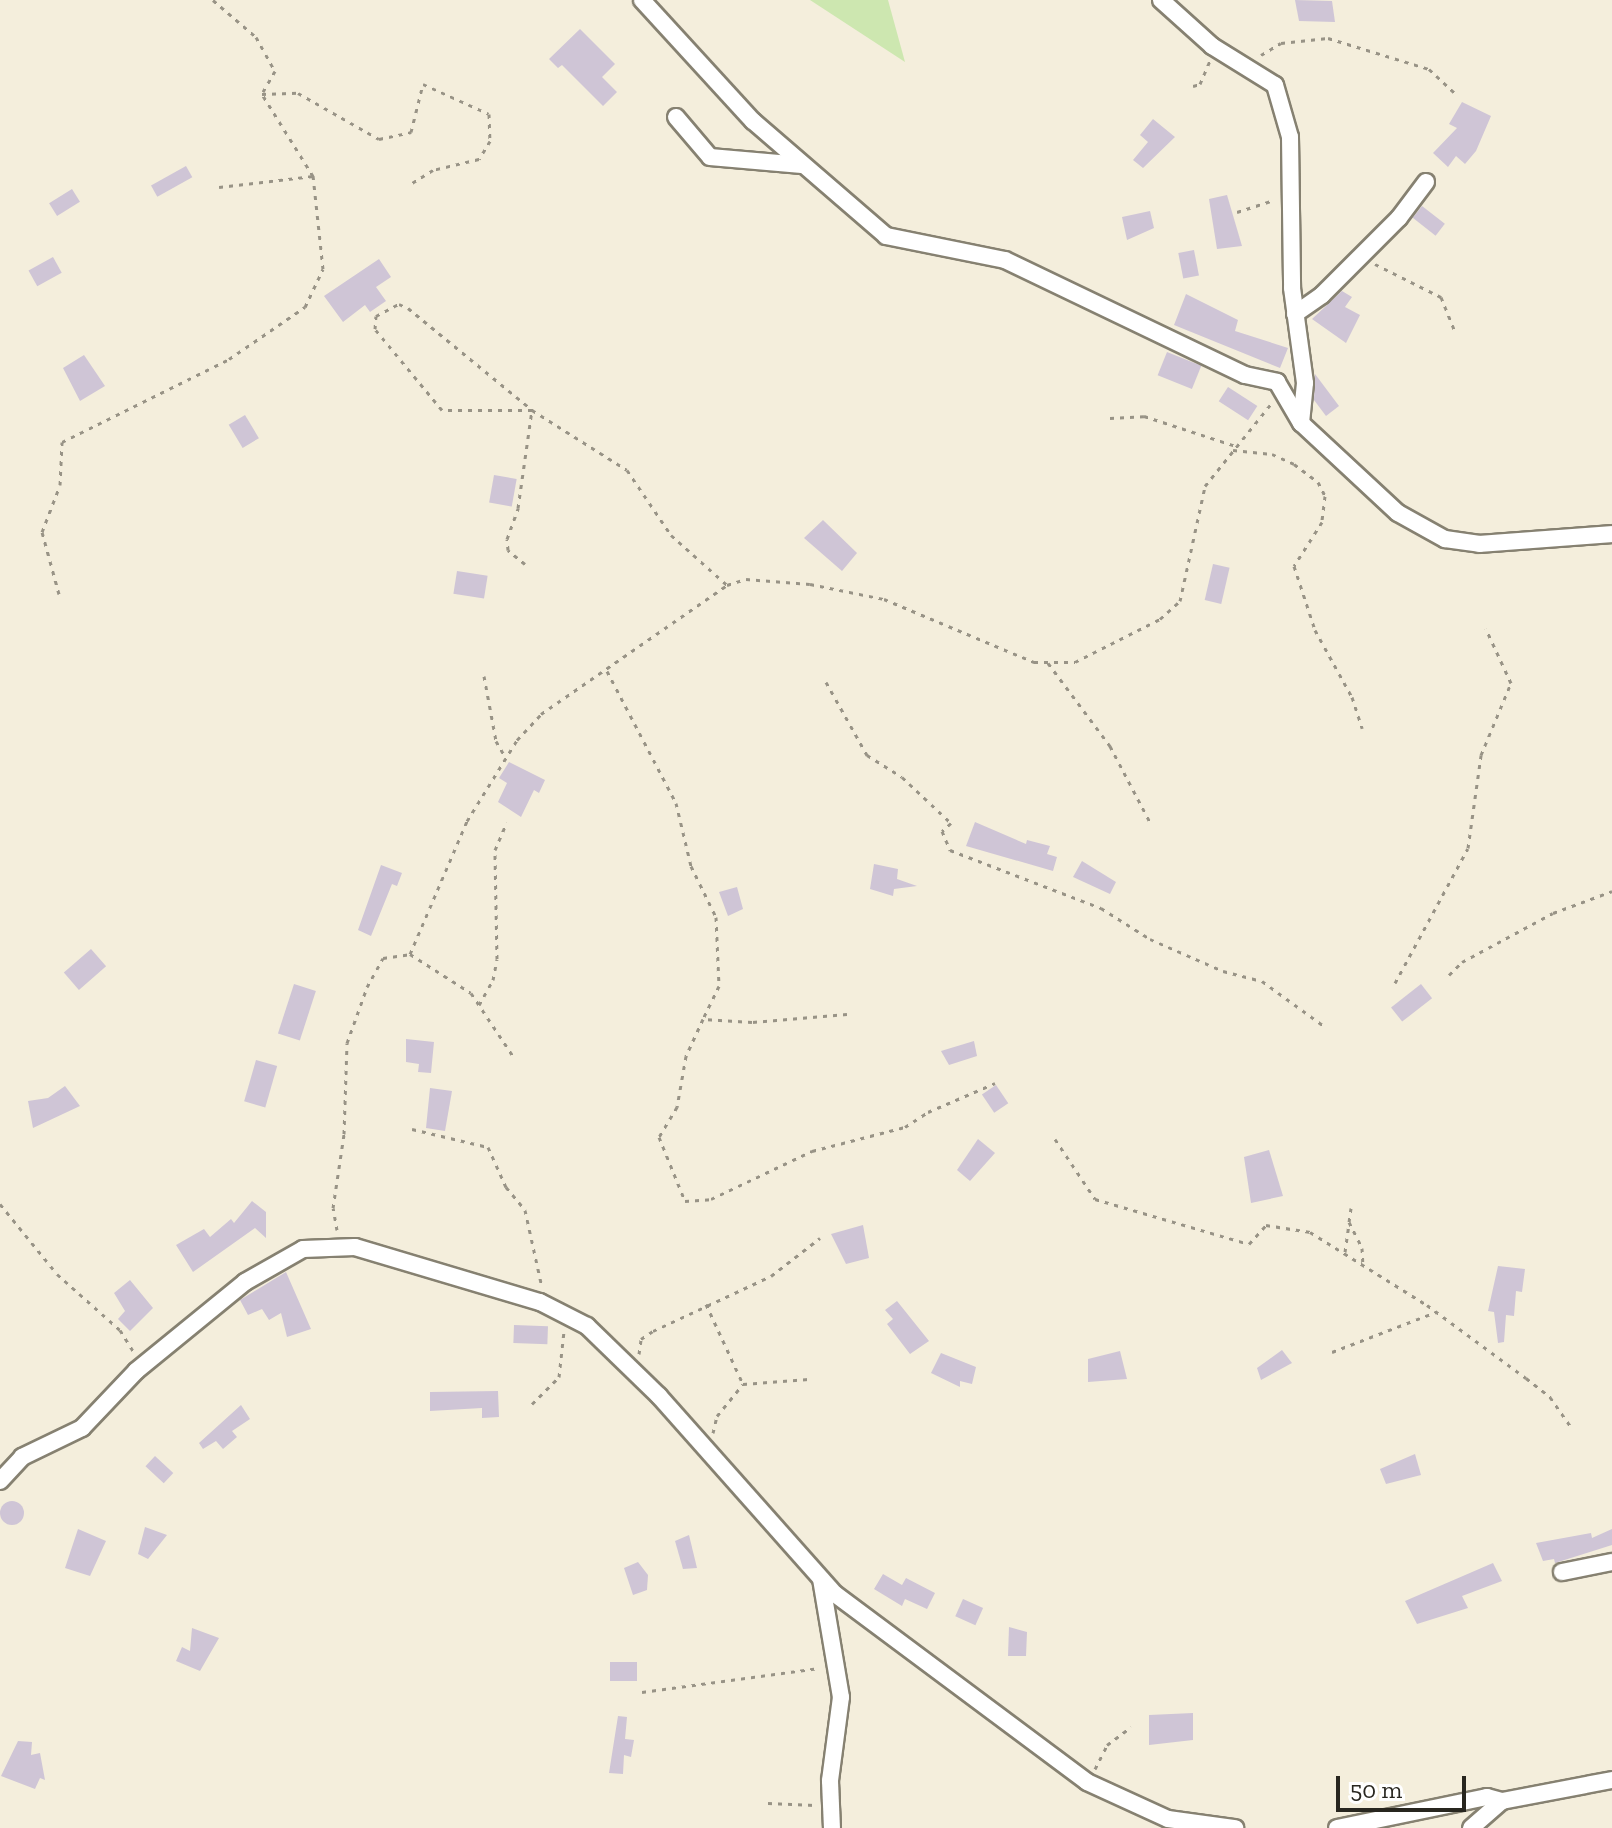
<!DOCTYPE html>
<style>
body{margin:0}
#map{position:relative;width:1612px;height:1828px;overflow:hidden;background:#f4eedc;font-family:"Zilla Slab",serif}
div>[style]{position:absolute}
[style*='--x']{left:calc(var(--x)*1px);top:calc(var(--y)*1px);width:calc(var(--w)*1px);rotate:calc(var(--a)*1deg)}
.green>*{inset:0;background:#cde7b0}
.building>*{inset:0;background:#cfc5d6;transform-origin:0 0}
.round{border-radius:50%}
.path>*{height:3px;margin-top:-1.5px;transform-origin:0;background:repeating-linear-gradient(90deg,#989386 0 4px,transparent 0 10px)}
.roads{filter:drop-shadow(2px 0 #868171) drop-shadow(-2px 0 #868171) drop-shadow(0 2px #868171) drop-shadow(0 -2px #868171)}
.minor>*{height:16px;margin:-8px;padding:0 8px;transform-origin:8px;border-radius:8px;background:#fff}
span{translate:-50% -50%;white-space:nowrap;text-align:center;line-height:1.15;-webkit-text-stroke:6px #fff;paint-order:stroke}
.scale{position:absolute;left:1336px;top:1776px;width:130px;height:36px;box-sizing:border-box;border:4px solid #28261f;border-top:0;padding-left:10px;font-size:24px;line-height:28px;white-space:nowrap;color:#28261f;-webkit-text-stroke:6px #fff;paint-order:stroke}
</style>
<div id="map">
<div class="green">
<i style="clip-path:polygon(810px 0,888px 0,905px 62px)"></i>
</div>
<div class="building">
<i style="clip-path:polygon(1295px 0,1332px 1px,1335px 22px,1299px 21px)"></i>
<i style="clip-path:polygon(580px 29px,615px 64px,602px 77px,617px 92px,603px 106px,562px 65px,558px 68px,549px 59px)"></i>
<i style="clip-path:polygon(1462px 102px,1491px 116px,1476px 151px,1465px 164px,1456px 156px,1448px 167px,1433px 153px,1457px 128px,1449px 124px)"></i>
<i style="clip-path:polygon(1153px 119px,1175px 137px,1143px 168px,1133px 160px,1148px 142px,1140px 135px)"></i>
<i style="left:186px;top:166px;width:13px;height:40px;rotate:61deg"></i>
<i style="left:72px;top:189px;width:15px;height:27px;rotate:58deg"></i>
<i style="clip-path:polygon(1227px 195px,1242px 246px,1217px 249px,1209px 199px)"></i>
<i style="left:1422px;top:206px;width:29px;height:15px;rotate:38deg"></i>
<i style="clip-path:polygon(1150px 211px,1154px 228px,1127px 240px,1122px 217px)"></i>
<i style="left:1194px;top:250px;width:26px;height:16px;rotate:79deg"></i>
<i style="left:53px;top:257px;width:18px;height:28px;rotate:61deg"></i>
<i style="clip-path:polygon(379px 259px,391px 277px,376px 287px,386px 301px,370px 312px,365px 305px,343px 322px,324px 296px)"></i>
<i style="clip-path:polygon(1342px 291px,1352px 297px,1345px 307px,1360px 315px,1346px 343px,1312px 319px)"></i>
<i style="clip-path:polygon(1186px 294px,1238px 320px,1235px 331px,1288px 348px,1280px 368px,1174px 325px)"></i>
<i style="left:1167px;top:352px;width:37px;height:25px;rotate:22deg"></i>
<i style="clip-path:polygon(84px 355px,105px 386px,80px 401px,63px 368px)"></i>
<i style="clip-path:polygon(1315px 374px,1339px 406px,1326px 416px,1314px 400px)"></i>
<i style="left:1228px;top:387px;width:35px;height:17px;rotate:33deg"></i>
<i style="left:245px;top:415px;width:27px;height:19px;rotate:59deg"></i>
<i style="left:494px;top:475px;width:23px;height:28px;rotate:10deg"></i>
<i style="clip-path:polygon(823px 520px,857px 553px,842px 571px,804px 538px)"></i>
<i style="left:1213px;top:564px;width:17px;height:37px;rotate:13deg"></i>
<i style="left:457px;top:571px;width:31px;height:23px;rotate:9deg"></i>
<i style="clip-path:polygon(509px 762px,545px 780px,539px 793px,534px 790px,521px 817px,498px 802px,507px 783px,499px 778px)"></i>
<i style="clip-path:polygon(975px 822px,1026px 844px,1027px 840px,1050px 846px,1047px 854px,1057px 857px,1053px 871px,966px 846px)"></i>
<i style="clip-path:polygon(1082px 861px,1116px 882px,1110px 894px,1073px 877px)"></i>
<i style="clip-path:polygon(874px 864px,898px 869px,897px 879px,917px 886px,894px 889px,893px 896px,870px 889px)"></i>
<i style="clip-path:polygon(381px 865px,402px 873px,397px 886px,392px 884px,371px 936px,358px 930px)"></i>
<i style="clip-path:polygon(737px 887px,743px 909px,728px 916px,719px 892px)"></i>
<i style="left:91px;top:949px;width:23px;height:36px;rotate:49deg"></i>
<i style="left:294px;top:984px;width:23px;height:52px;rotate:18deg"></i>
<i style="left:1421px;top:984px;width:18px;height:38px;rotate:52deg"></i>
<i style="clip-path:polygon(406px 1039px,434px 1042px,431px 1073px,418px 1072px,419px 1064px,406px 1062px)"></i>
<i style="clip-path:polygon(974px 1041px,977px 1056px,949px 1065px,941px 1051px)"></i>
<i style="left:256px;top:1060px;width:22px;height:43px;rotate:16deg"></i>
<i style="left:996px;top:1085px;width:22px;height:17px;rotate:56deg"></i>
<i style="clip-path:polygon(65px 1086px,80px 1106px,33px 1128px,28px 1101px,48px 1098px)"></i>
<i style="clip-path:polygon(430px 1088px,452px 1091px,445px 1131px,426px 1128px)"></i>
<i style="clip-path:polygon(978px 1139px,995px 1153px,970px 1181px,957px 1170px)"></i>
<i style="clip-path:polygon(1269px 1150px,1283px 1196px,1251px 1203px,1244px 1157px)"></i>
<i style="clip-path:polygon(252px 1201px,266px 1212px,266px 1238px,255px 1228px,193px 1272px,176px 1245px,204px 1229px,210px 1237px,231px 1219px,234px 1223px)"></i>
<i style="clip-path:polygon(863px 1225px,869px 1258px,846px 1264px,831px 1234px)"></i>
<i style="clip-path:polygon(1498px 1266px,1525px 1269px,1522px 1292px,1516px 1291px,1514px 1316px,1506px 1315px,1504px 1342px,1498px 1343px,1494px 1312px,1488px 1311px)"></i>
<i style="clip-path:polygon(286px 1272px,311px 1329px,287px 1337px,281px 1313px,269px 1320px,262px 1309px,248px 1315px,240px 1300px)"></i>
<i style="clip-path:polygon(130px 1280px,153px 1308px,130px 1331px,118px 1319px,125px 1311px,114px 1293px)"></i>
<i style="clip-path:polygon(897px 1301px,929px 1341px,910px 1354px,887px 1324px,893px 1319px,885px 1310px)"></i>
<i style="left:514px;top:1325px;width:34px;height:18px;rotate:2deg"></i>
<i style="clip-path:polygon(1282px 1350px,1292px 1363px,1261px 1380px,1257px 1368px)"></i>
<i style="clip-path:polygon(1120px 1351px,1127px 1379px,1088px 1382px,1088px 1359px)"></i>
<i style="clip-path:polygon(941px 1353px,976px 1367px,972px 1384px,960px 1381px,960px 1387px,931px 1373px)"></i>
<i style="clip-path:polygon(498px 1391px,499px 1417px,482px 1418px,482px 1408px,430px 1411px,430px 1392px)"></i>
<i style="clip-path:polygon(241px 1405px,250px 1419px,232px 1431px,237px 1437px,223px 1449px,216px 1441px,203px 1449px,199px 1443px)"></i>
<i style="clip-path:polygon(1415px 1454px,1421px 1475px,1386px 1484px,1380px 1469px)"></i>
<i style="left:155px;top:1456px;width:25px;height:14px;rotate:43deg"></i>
<i class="round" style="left:0;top:1501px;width:24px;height:24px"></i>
<i style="clip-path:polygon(145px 1527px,167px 1535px,148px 1559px,138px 1554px)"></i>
<i style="clip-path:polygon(78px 1529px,106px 1541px,90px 1576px,65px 1568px)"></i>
<i style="clip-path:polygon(1612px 1529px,1612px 1545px,1555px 1563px,1554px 1559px,1543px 1561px,1536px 1543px,1591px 1533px,1592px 1538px)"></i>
<i style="clip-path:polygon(689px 1535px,697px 1568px,683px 1569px,675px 1541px)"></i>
<i style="clip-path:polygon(638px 1562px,648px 1575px,647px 1590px,633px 1595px,624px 1568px)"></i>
<i style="clip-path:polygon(1493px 1563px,1502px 1581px,1462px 1596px,1468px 1608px,1417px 1624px,1405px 1601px)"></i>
<i style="clip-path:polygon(883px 1574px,902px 1585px,906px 1578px,935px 1593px,927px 1609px,905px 1599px,902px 1606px,874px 1589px)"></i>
<i style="left:963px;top:1599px;width:22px;height:19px;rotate:24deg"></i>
<i style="clip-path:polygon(1009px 1627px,1027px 1632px,1026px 1656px,1008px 1656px)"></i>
<i style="clip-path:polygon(192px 1628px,219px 1638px,200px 1671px,176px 1661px,182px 1647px,190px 1651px)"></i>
<i style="left:610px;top:1662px;width:27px;height:19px"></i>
<i style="clip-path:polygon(1193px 1713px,1193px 1740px,1149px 1745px,1149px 1715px)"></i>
<i style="clip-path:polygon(618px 1716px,627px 1717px,625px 1739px,634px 1740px,631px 1757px,624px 1755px,623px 1774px,609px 1773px)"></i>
<i style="clip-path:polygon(18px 1741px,32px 1742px,31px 1755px,40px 1753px,45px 1780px,40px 1778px,35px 1789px,1px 1776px)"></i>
</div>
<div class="path">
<i style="--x:213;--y:0;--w:57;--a:40.7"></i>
<i style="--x:256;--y:37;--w:39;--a:61"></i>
<i style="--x:275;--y:71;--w:24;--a:120"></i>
<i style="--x:1261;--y:55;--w:23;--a:-31"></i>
<i style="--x:1281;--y:43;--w:47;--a:-6.1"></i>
<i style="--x:1328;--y:38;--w:106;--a:17.1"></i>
<i style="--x:1429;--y:69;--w:35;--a:43"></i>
<i style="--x:1193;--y:86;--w:7;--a:-16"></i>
<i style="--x:1200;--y:84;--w:25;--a:-67"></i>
<i style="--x:219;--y:187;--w:95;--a:-6.7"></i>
<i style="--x:1237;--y:212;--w:38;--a:-18"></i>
<i style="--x:1375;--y:264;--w:74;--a:26.6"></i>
<i style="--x:1441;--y:297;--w:38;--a:68"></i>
<i style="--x:399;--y:304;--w:10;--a:24"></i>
<i style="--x:408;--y:308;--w:161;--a:39.4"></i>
<i style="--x:532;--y:410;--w:90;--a:180"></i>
<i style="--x:442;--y:410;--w:105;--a:-129.6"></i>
<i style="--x:375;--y:329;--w:13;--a:-86"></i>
<i style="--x:376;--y:316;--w:26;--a:-28"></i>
<i style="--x:1110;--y:418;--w:34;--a:-3"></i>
<i style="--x:1144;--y:416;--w:97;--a:18.1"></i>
<i style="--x:1233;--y:450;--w:39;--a:6"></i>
<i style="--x:1272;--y:454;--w:24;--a:24"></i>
<i style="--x:1294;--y:464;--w:30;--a:37"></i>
<i style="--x:1318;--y:482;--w:16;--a:63"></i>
<i style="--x:1325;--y:496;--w:26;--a:97"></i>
<i style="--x:1322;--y:522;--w:52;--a:122.5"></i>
<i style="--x:1294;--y:566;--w:67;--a:71.8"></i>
<i style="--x:1315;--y:630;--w:77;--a:61.1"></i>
<i style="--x:1352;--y:697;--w:33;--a:72"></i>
<i style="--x:525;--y:564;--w:22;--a:-141"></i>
<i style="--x:508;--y:550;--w:11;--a:-95"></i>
<i style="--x:507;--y:539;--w:33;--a:-70"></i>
<i style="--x:518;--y:508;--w:99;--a:-81.9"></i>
<i style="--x:532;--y:410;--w:112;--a:32.3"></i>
<i style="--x:627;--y:470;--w:78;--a:55.9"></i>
<i style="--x:671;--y:535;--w:75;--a:41.8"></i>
<i style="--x:59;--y:594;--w:64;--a:-105.3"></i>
<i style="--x:42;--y:532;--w:50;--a:-69"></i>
<i style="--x:60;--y:485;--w:43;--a:-87.3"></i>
<i style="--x:62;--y:442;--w:186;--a:-26.4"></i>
<i style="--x:229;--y:359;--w:92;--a:-34.4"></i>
<i style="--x:305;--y:307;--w:42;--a:-64.7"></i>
<i style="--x:323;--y:269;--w:94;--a:-96.1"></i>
<i style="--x:313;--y:176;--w:97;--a:-121.9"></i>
<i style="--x:262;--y:94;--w:36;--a:-2"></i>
<i style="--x:298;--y:93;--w:93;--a:29.6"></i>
<i style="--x:379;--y:139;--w:33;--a:-12"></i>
<i style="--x:411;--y:132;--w:49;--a:-76"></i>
<i style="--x:423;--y:84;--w:72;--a:24.4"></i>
<i style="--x:489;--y:114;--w:27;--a:88"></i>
<i style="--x:490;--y:141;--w:21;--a:121"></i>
<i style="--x:479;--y:159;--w:47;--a:166.6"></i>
<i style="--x:433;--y:170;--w:28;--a:148"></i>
<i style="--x:1048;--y:663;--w:104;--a:53.2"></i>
<i style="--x:1110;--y:746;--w:88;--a:62.3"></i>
<i style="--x:607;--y:671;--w:149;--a:62.4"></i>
<i style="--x:676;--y:803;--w:65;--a:76.6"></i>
<i style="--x:691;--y:866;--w:57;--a:63.9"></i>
<i style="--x:716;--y:917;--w:69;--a:87.5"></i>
<i style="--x:719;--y:986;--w:37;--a:116"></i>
<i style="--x:484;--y:676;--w:66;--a:79.5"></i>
<i style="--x:496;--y:741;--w:20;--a:60"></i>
<i style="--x:826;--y:682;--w:84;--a:60.7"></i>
<i style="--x:867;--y:755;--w:41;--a:32.2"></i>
<i style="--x:902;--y:777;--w:67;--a:43.2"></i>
<i style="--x:951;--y:823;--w:12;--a:138"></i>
<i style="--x:942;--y:831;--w:21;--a:67"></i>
<i style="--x:950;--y:850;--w:162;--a:21"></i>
<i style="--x:1101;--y:908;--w:58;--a:32.3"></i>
<i style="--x:1150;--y:939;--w:80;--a:23.7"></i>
<i style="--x:1223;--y:971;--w:40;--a:14.4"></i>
<i style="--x:1262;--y:981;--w:77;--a:36"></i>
<i style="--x:410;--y:954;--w:72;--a:32.6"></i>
<i style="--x:471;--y:993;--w:76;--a:56.3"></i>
<i style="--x:1449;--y:975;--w:18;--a:-45"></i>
<i style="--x:1462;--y:962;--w:103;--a:-28.3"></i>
<i style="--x:1553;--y:913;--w:63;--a:-20.4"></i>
<i style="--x:1395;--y:983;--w:153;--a:-61.6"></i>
<i style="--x:1468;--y:848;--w:94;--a:-82"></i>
<i style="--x:1481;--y:755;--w:78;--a:-67.4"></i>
<i style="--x:1511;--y:683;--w:60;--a:-114.8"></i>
<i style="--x:479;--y:1005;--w:29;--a:-61"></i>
<i style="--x:493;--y:980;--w:21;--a:-79"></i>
<i style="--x:497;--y:959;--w:109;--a:-91.1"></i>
<i style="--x:495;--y:850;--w:30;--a:-67"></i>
<i style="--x:847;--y:1014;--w:95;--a:175.2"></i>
<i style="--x:752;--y:1022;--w:49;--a:-176.5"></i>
<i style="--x:703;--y:1019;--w:41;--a:114.7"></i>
<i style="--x:686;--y:1056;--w:52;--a:100"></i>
<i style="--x:677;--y:1107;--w:35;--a:121"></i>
<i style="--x:659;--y:1137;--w:69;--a:67.9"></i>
<i style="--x:685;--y:1201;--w:26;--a:-4"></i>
<i style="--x:711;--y:1199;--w:112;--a:-25.4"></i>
<i style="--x:812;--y:1151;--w:96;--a:-14.5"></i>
<i style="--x:905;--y:1127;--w:27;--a:-33"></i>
<i style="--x:928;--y:1112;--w:73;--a:-23.4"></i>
<i style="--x:412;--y:1129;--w:78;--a:13.3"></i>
<i style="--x:488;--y:1147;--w:44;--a:65.8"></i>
<i style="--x:506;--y:1187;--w:30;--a:50"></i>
<i style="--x:525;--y:1210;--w:79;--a:77.6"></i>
<i style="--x:1055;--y:1139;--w:72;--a:56.3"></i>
<i style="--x:1095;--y:1199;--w:160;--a:16.3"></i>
<i style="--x:1249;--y:1244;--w:25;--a:-48"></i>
<i style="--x:1266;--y:1225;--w:45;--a:9"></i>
<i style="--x:1310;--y:1232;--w:138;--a:32"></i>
<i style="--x:1427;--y:1305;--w:123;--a:36.4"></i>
<i style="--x:1526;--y:1378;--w:31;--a:38"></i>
<i style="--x:1550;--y:1397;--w:35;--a:55"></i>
<i style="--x:0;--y:1204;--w:90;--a:50.8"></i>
<i style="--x:57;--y:1274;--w:84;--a:41.6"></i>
<i style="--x:120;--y:1330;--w:26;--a:58"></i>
<i style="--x:1351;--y:1208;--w:14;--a:98"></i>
<i style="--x:1349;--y:1222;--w:29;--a:63"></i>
<i style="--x:1362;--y:1248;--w:17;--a:87"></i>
<i style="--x:337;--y:1230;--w:22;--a:-100"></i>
<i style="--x:333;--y:1208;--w:75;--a:-81.5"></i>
<i style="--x:344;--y:1134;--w:91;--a:-88.1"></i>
<i style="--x:347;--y:1043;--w:59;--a:-70.3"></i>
<i style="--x:367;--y:987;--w:33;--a:-61"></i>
<i style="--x:383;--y:958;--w:27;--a:-8"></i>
<i style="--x:410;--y:954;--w:145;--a:-66.8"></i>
<i style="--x:467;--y:821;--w:95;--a:-58.3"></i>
<i style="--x:517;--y:740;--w:35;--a:-47"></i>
<i style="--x:541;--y:714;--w:226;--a:-34.7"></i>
<i style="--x:727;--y:585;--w:20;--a:-18"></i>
<i style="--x:746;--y:579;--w:64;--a:4.5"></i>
<i style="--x:810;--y:584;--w:76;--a:11.5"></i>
<i style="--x:884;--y:599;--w:163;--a:22.8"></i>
<i style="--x:1034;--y:662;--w:41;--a:0"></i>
<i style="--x:1075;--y:662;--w:95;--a:-26.8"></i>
<i style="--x:1160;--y:619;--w:27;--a:-42"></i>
<i style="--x:1180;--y:601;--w:118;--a:-77.7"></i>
<i style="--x:1205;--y:486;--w:105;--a:-51.2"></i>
<i style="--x:1345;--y:1252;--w:28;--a:-82"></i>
<i style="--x:706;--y:1304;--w:88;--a:65.2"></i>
<i style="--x:1332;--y:1352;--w:111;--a:-21"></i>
<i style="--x:639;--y:1354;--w:15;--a:-82"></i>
<i style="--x:641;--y:1339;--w:14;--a:-34"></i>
<i style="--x:653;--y:1331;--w:130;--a:-25"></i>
<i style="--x:771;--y:1276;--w:62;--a:-37.8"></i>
<i style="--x:532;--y:1404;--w:38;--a:-45"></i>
<i style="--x:559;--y:1377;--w:46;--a:-83.8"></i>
<i style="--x:713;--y:1433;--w:17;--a:-77"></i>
<i style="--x:717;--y:1416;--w:41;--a:-50.9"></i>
<i style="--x:743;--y:1384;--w:66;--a:-4.3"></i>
<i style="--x:642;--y:1692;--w:179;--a:-7.7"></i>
<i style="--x:1095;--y:1769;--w:27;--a:-63"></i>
<i style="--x:1107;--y:1745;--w:30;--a:-37"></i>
<i style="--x:768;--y:1803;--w:47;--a:2.4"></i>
</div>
<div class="roads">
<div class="minor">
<i style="--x:642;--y:0;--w:164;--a:47.5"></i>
<i style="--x:753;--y:121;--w:176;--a:40.8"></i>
<i style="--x:886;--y:236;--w:121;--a:11.4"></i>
<i style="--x:1005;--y:260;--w:266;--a:25.6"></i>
<i style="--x:1245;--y:375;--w:33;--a:12"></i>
<i style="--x:1277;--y:382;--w:48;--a:59.7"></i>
<i style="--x:1301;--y:423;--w:132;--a:42.9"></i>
<i style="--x:1398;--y:513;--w:54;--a:29"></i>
<i style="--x:1445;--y:539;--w:35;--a:8"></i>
<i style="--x:1480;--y:544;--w:132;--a:-4.3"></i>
<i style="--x:1161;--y:0;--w:69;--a:42"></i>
<i style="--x:1212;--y:46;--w:74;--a:31.8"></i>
<i style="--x:1275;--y:85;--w:54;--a:73.9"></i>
<i style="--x:1290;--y:137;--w:151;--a:89.2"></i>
<i style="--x:1292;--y:288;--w:96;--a:82.2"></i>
<i style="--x:1305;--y:383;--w:40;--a:95.7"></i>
<i style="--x:676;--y:117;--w:52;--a:49.6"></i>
<i style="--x:710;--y:157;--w:92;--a:5"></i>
<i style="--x:1295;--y:314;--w:33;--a:-35"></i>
<i style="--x:1322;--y:295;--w:109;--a:-45"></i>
<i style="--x:1399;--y:218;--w:45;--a:-53.1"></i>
<i style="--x:0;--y:1481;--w:33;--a:-47"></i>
<i style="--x:22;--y:1457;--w:67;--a:-25.8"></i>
<i style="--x:82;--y:1428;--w:79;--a:-46.5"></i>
<i style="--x:136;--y:1371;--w:141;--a:-39.2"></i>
<i style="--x:245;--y:1282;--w:67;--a:-29.6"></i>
<i style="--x:303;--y:1249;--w:52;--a:-2.2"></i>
<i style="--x:355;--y:1247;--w:193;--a:16.6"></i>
<i style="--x:540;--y:1302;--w:53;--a:27.1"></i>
<i style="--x:587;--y:1326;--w:100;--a:44.2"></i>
<i style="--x:659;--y:1396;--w:265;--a:48.4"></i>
<i style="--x:835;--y:1594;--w:314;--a:36.7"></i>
<i style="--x:1087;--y:1782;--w:89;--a:24.6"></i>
<i style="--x:1168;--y:1819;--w:68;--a:7.7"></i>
<i style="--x:1562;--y:1572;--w:51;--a:-11.3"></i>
<i style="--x:821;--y:1579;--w:120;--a:80.4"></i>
<i style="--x:841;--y:1697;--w:85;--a:97.5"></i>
<i style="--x:830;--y:1781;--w:47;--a:87.6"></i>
<i style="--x:1337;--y:1828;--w:153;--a:-11.7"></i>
<i style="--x:1487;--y:1797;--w:16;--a:15"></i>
<i style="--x:1502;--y:1801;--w:112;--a:-10.8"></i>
<i style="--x:1471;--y:1828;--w:41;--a:-41.1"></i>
</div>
</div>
<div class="scale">50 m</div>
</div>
